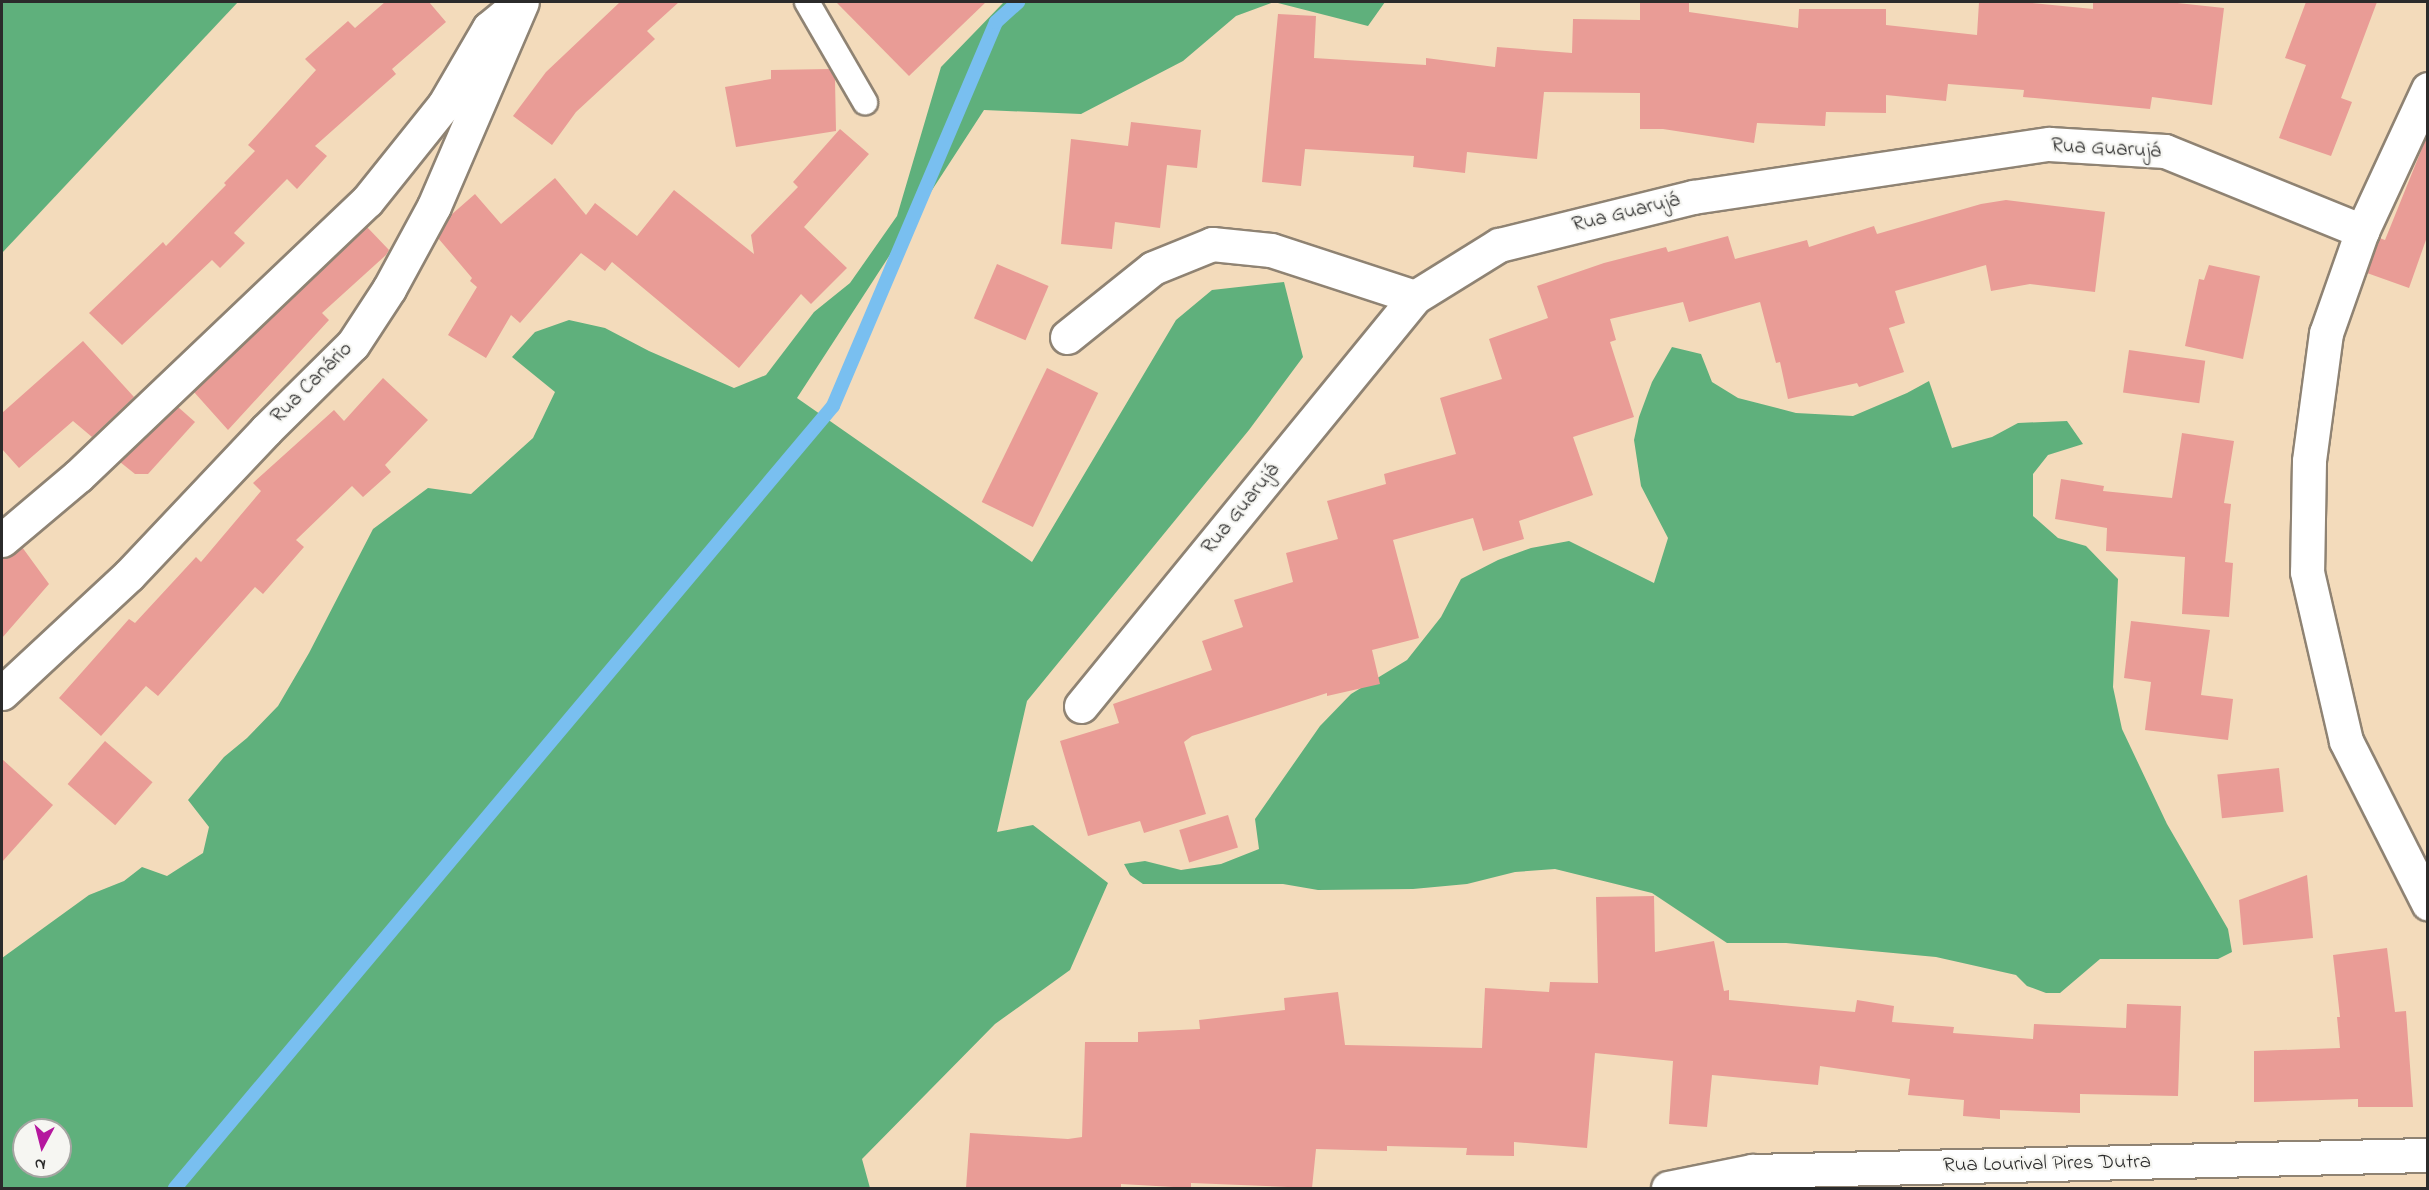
<!DOCTYPE html>
<meta charset="utf-8">
<style>
body{margin:0}
#map{position:relative;width:2429px;height:1190px;overflow:hidden;background:#f3dbbb;font-family:"Indie Flower",sans-serif}
div>[style]{position:absolute}
[style*='--x']{left:calc(var(--x)*1px);top:calc(var(--y)*1px);width:calc(var(--w)*1px);rotate:calc(var(--a)*1deg)}
.forest>*{inset:0;background:#5fb07c}
.stream>*{height:14px;margin:-7px;padding:0 7px;transform-origin:7px;border-radius:7px;background:#79bff0}
.building>*{inset:0;background:#e99c96;transform-origin:0 0}
.roads{filter:drop-shadow(2px 0 #8f8373) drop-shadow(-2px 0 #8f8373) drop-shadow(0 2px #8f8373) drop-shadow(0 -2px #8f8373)}
.service>*{height:24px;margin:-12px;padding:0 12px;transform-origin:12px;border-radius:12px;background:#fff}
.minor>*{height:33px;margin:-16.5px;padding:0 16.5px;transform-origin:16.5px;border-radius:16.5px;background:#fff}
.tertiary>*{height:33px;margin:-16.5px;padding:0 16.5px;transform-origin:16.5px;border-radius:16.5px;background:#fff}
span{translate:-50% -50%;white-space:nowrap;text-align:center;line-height:1.15;-webkit-text-stroke:4.5px #f6f6f2;paint-order:stroke}
.street-label{font-size:21px;color:#2b2b2b}
.frame{position:absolute;inset:0;border:3px solid #2b2b2b;pointer-events:none}
.north{position:absolute;left:12px;top:1118px;width:60px;height:60px;box-sizing:border-box;background:#f6f6f2;border:2px solid #a5a5a2;border-radius:50%;rotate:187deg;font-size:16px;font-weight:700;line-height:24px;text-align:center;color:#2b2b2b}
.north::after{content:'';display:block;margin:auto;width:21px;height:27px;background:#b5179e;clip-path:polygon(50% 0,100% 100%,50% 72%,0 100%)}
</style>
<div id="map">
<div class="forest">
<i style="clip-path:polygon(2px 2px,238px 2px,2px 253px)"></i>
<i style="clip-path:polygon(evenodd,1004px 2px,1385px 2px,1368px 26px,1274px 2px,1236px 16px,1183px 61px,1081px 114px,984px 110px,797px 398px,1032px 562px,1176px 320px,1212px 290px,1284px 282px,1303px 357px,1249px 430px,1027px 701px,997px 832px,1033px 825px,1108px 883px,1070px 970px,995px 1024px,862px 1159px,870px 1188px,2px 1188px,2px 958px,89px 895px,124px 881px,142px 867px,167px 876px,203px 853px,209px 827px,188px 800px,224px 757px,247px 738px,278px 706px,309px 653px,373px 529px,428px 488px,471px 494px,533px 438px,555px 392px,512px 357px,535px 332px,569px 320px,605px 328px,649px 351px,734px 388px,766px 375px,814px 312px,850px 283px,897px 216px,941px 67px,1004px 2px,24px 1130px,60px 1130px,60px 1166px,24px 1166px,24px 1130px)"></i>
<i style="clip-path:polygon(1672px 347px,1701px 354px,1712px 382px,1738px 398px,1796px 413px,1853px 416px,1907px 393px,1929px 381px,1952px 448px,1992px 437px,2018px 423px,2067px 421px,2083px 444px,2048px 455px,2033px 474px,2033px 516px,2058px 538px,2086px 546px,2118px 579px,2113px 687px,2122px 729px,2167px 824px,2228px 929px,2232px 952px,2218px 959px,2100px 959px,2060px 993px,2046px 993px,2027px 986px,2016px 975px,1936px 957px,1786px 943px,1727px 943px,1652px 893px,1555px 869px,1515px 872px,1467px 884px,1413px 889px,1318px 890px,1283px 884px,1143px 884px,1130px 875px,1124px 864px,1145px 861px,1181px 870px,1221px 864px,1259px 849px,1255px 819px,1320px 726px,1351px 694px,1407px 660px,1441px 617px,1461px 579px,1498px 560px,1531px 548px,1569px 541px,1654px 583px,1668px 538px,1641px 486px,1634px 440px,1639px 417px,1652px 382px)"></i>
</div>
<div class="stream">
<i style="--x:175;--y:1188;--w:1022;--a:-49.92"></i>
<i style="--x:833;--y:406;--w:417;--a:-67"></i>
<i style="--x:996;--y:22;--w:30;--a:-42"></i>
</div>
<div class="building">
<i style="clip-path:polygon(385px 2px,429px 2px,446px 22px,392px 69px,396px 74px,315px 146px,327px 156px,297px 189px,287px 179px,234px 233px,245px 243px,220px 268px,212px 260px,122px 345px,89px 313px,163px 242px,166px 246px,226px 185px,224px 183px,255px 151px,248px 145px,316px 70px,305px 59px,348px 21px,355px 28px)"></i>
<i style="clip-path:polygon(620px 2px,679px 2px,647px 31px,655px 39px,576px 112px,552px 145px,513px 116px,546px 72px)"></i>
<i style="clip-path:polygon(836px 2px,986px 2px,909px 76px)"></i>
<i style="clip-path:polygon(1640px 2px,1689px 2px,1689px 12px,1798px 28px,1799px 9px,1886px 9px,1886px 25px,1977px 35px,1979px 2px,2023px 2px,2093px 9px,2093px 2px,2168px 2px,2224px 8px,2212px 105px,2152px 97px,2150px 109px,2023px 97px,2024px 90px,1948px 84px,1946px 101px,1886px 95px,1886px 113px,1826px 112px,1825px 126px,1757px 123px,1754px 143px,1663px 129px,1640px 129px,1640px 93px,1544px 92px,1537px 159px,1467px 152px,1465px 173px,1413px 167px,1414px 156px,1305px 149px,1301px 186px,1262px 182px,1278px 14px,1316px 16px,1314px 58px,1426px 65px,1426px 58px,1495px 67px,1497px 47px,1572px 53px,1573px 19px,1640px 20px)"></i>
<i style="clip-path:polygon(2306px 2px,2377px 2px,2341px 98px,2352px 102px,2331px 156px,2279px 138px,2306px 65px,2285px 58px)"></i>
<i style="clip-path:polygon(830px 69px,835px 79px,836px 131px,736px 147px,725px 87px,771px 79px,771px 70px)"></i>
<i style="clip-path:polygon(1131px 122px,1201px 130px,1197px 168px,1167px 165px,1160px 228px,1115px 222px,1112px 249px,1061px 244px,1071px 139px,1128px 146px)"></i>
<i style="clip-path:polygon(840px 129px,869px 154px,804px 227px,847px 268px,811px 304px,801px 294px,739px 368px,612px 262px,605px 271px,581px 253px,520px 323px,511px 315px,486px 358px,448px 335px,477px 287px,470px 281px,472px 278px,438px 238px,451px 215px,475px 194px,501px 224px,555px 178px,586px 215px,595px 203px,637px 236px,674px 190px,754px 254px,751px 235px,798px 187px,793px 182px)"></i>
<i style="clip-path:polygon(2427px 136px,2427px 237px,2409px 288px,2367px 273px,2379px 238px,2385px 240px)"></i>
<i style="clip-path:polygon(2006px 200px,2105px 212px,2095px 292px,2030px 284px,1991px 291px,1986px 265px,1895px 291px,1905px 323px,1889px 328px,1904px 372px,1859px 387px,1857px 383px,1788px 399px,1780px 362px,1776px 363px,1760px 302px,1689px 322px,1683px 302px,1610px 319px,1616px 340px,1610px 342px,1634px 417px,1573px 437px,1593px 495px,1519px 521px,1524px 539px,1483px 551px,1473px 518px,1393px 540px,1419px 638px,1372px 650px,1380px 684px,1327px 696px,1327px 693px,1192px 736px,1184px 742px,1206px 814px,1144px 833px,1140px 821px,1088px 836px,1060px 741px,1119px 723px,1113px 704px,1212px 670px,1202px 641px,1243px 627px,1234px 600px,1293px 582px,1286px 553px,1338px 539px,1327px 501px,1386px 484px,1384px 474px,1456px 454px,1440px 398px,1502px 379px,1489px 339px,1548px 318px,1537px 286px,1604px 263px,1666px 247px,1668px 252px,1728px 236px,1735px 259px,1807px 240px,1809px 247px,1874px 226px,1877px 234px,1981px 204px)"></i>
<i style="clip-path:polygon(367px 227px,389px 250px,386px 255px,322px 313px,329px 320px,228px 430px,194px 392px)"></i>
<i style="left:997px;top:264px;width:56px;height:59px;rotate:23deg"></i>
<i style="clip-path:polygon(2209px 265px,2260px 276px,2243px 359px,2185px 346px,2199px 279px,2204px 280px)"></i>
<i style="clip-path:polygon(83px 341px,134px 397px,92px 437px,73px 421px,19px 468px,2px 449px,2px 413px)"></i>
<i style="left:2129px;top:350px;width:77px;height:43px;rotate:8deg"></i>
<i style="left:1047px;top:368px;width:57px;height:149px;rotate:26deg"></i>
<i style="clip-path:polygon(383px 378px,428px 420px,385px 465px,391px 472px,363px 497px,352px 486px,296px 540px,304px 547px,263px 594px,255px 587px,158px 696px,146px 686px,101px 736px,59px 698px,129px 619px,135px 623px,196px 557px,201px 562px,261px 491px,253px 483px,334px 410px,344px 421px)"></i>
<i style="clip-path:polygon(178px 407px,195px 422px,148px 474px,135px 474px,120px 462px)"></i>
<i style="clip-path:polygon(2182px 433px,2234px 441px,2224px 503px,2231px 504px,2225px 562px,2233px 563px,2229px 617px,2182px 614px,2185px 557px,2106px 551px,2107px 528px,2055px 519px,2061px 479px,2104px 486px,2103px 491px,2172px 498px)"></i>
<i style="clip-path:polygon(22px 547px,49px 584px,2px 638px,2px 558px,14px 555px)"></i>
<i style="clip-path:polygon(2131px 621px,2210px 630px,2201px 695px,2233px 699px,2228px 740px,2145px 730px,2151px 682px,2124px 678px)"></i>
<i style="left:105px;top:741px;width:63px;height:57px;rotate:41deg"></i>
<i style="clip-path:polygon(2px 759px,53px 805px,2px 862px)"></i>
<i style="left:2279px;top:768px;width:44px;height:62px;rotate:84deg"></i>
<i style="left:1228px;top:815px;width:34px;height:51px;rotate:73deg"></i>
<i style="clip-path:polygon(2307px 875px,2313px 938px,2243px 945px,2239px 900px)"></i>
<i style="clip-path:polygon(1654px 896px,1655px 952px,1714px 941px,1724px 991px,1729px 990px,1729px 1000px,1855px 1012px,1857px 1000px,1894px 1006px,1892px 1022px,1954px 1027px,1953px 1033px,2033px 1039px,2034px 1024px,2126px 1028px,2127px 1004px,2181px 1006px,2178px 1096px,2080px 1094px,2080px 1113px,2000px 1110px,2000px 1119px,1963px 1116px,1964px 1100px,1908px 1095px,1910px 1079px,1820px 1066px,1818px 1085px,1712px 1075px,1707px 1127px,1669px 1124px,1673px 1061px,1595px 1053px,1587px 1148px,1514px 1142px,1514px 1156px,1466px 1155px,1467px 1148px,1387px 1146px,1387px 1151px,1316px 1149px,1312px 1188px,1191px 1183px,1191px 1188px,1121px 1184px,1121px 1188px,966px 1188px,970px 1133px,1068px 1139px,1082px 1137px,1085px 1042px,1138px 1042px,1138px 1032px,1200px 1029px,1199px 1020px,1285px 1010px,1284px 998px,1338px 992px,1345px 1045px,1482px 1048px,1485px 988px,1549px 992px,1550px 982px,1598px 983px,1596px 897px)"></i>
<i style="clip-path:polygon(2387px 948px,2395px 1012px,2406px 1011px,2413px 1107px,2358px 1107px,2358px 1099px,2254px 1102px,2254px 1051px,2340px 1048px,2337px 1017px,2340px 1017px,2333px 955px)"></i>
</div>
<div class="roads">
<div class="service">
<i style="--x:807;--y:2;--w:116;--a:59.9"></i>
</div>
<div class="minor">
<i style="--x:1067;--y:337;--w:110;--a:-38.7"></i>
<i style="--x:1153;--y:268;--w:64;--a:-22.1"></i>
<i style="--x:1212;--y:244;--w:59;--a:5.8"></i>
<i style="--x:1271;--y:250;--w:151;--a:18.1"></i>
<i style="--x:2;--y:540;--w:99;--a:-40.1"></i>
<i style="--x:78;--y:476;--w:399;--a:-43.6"></i>
<i style="--x:367;--y:201;--w:123;--a:-51.3"></i>
<i style="--x:444;--y:105;--w:89;--a:-59.7"></i>
<i style="--x:489;--y:28;--w:26;--a:-39"></i>
<i style="--x:2;--y:693;--w:173;--a:-42.9"></i>
<i style="--x:129;--y:575;--w:199;--a:-46.6"></i>
<i style="--x:266;--y:430;--w:122;--a:-44.7"></i>
<i style="--x:353;--y:344;--w:66;--a:-56.8"></i>
<i style="--x:389;--y:289;--w:94;--a:-61.5"></i>
<i style="--x:434;--y:206;--w:222;--a:-66.7"></i>
<i style="--x:1081;--y:706;--w:528;--a:-50.76"></i>
<i style="--x:1415;--y:297;--w:99;--a:-31.8"></i>
<i style="--x:1499;--y:245;--w:200;--a:-13.9"></i>
<i style="--x:1693;--y:197;--w:360;--a:-8.5"></i>
<i style="--x:2049;--y:144;--w:116;--a:3.5"></i>
<i style="--x:2165;--y:151;--w:213;--a:22.1"></i>
<i style="--x:1668;--y:1188;--w:86;--a:-11.4"></i>
<i style="--x:1752;--y:1171;--w:676;--a:-1.36"></i>
</div>
<div class="tertiary">
<i style="--x:2428;--y:89;--w:157;--a:114.9"></i>
<i style="--x:2362;--y:231;--w:108;--a:109.4"></i>
<i style="--x:2326;--y:333;--w:129;--a:97.6"></i>
<i style="--x:2309;--y:461;--w:111;--a:91"></i>
<i style="--x:2307;--y:572;--w:173;--a:77"></i>
<i style="--x:2346;--y:741;--w:182;--a:63.2"></i>
</div>
</div>
<div class="street-label">
<span style="left:2106px;top:149px;rotate:3deg">Rua Guarujá</span>
<span style="left:1626px;top:213px;rotate:-14deg">Rua Guarujá</span>
<span style="left:312px;top:383px;rotate:-45deg">Rua Canário</span>
<span style="left:1241px;top:509px;rotate:-51deg">Rua Guarujá</span>
<span style="left:2047px;top:1164px;rotate:-1deg">Rua Lourival Pires Dutra</span>
</div>
<div class="frame"></div>
<div class="north">N</div>
</div>
